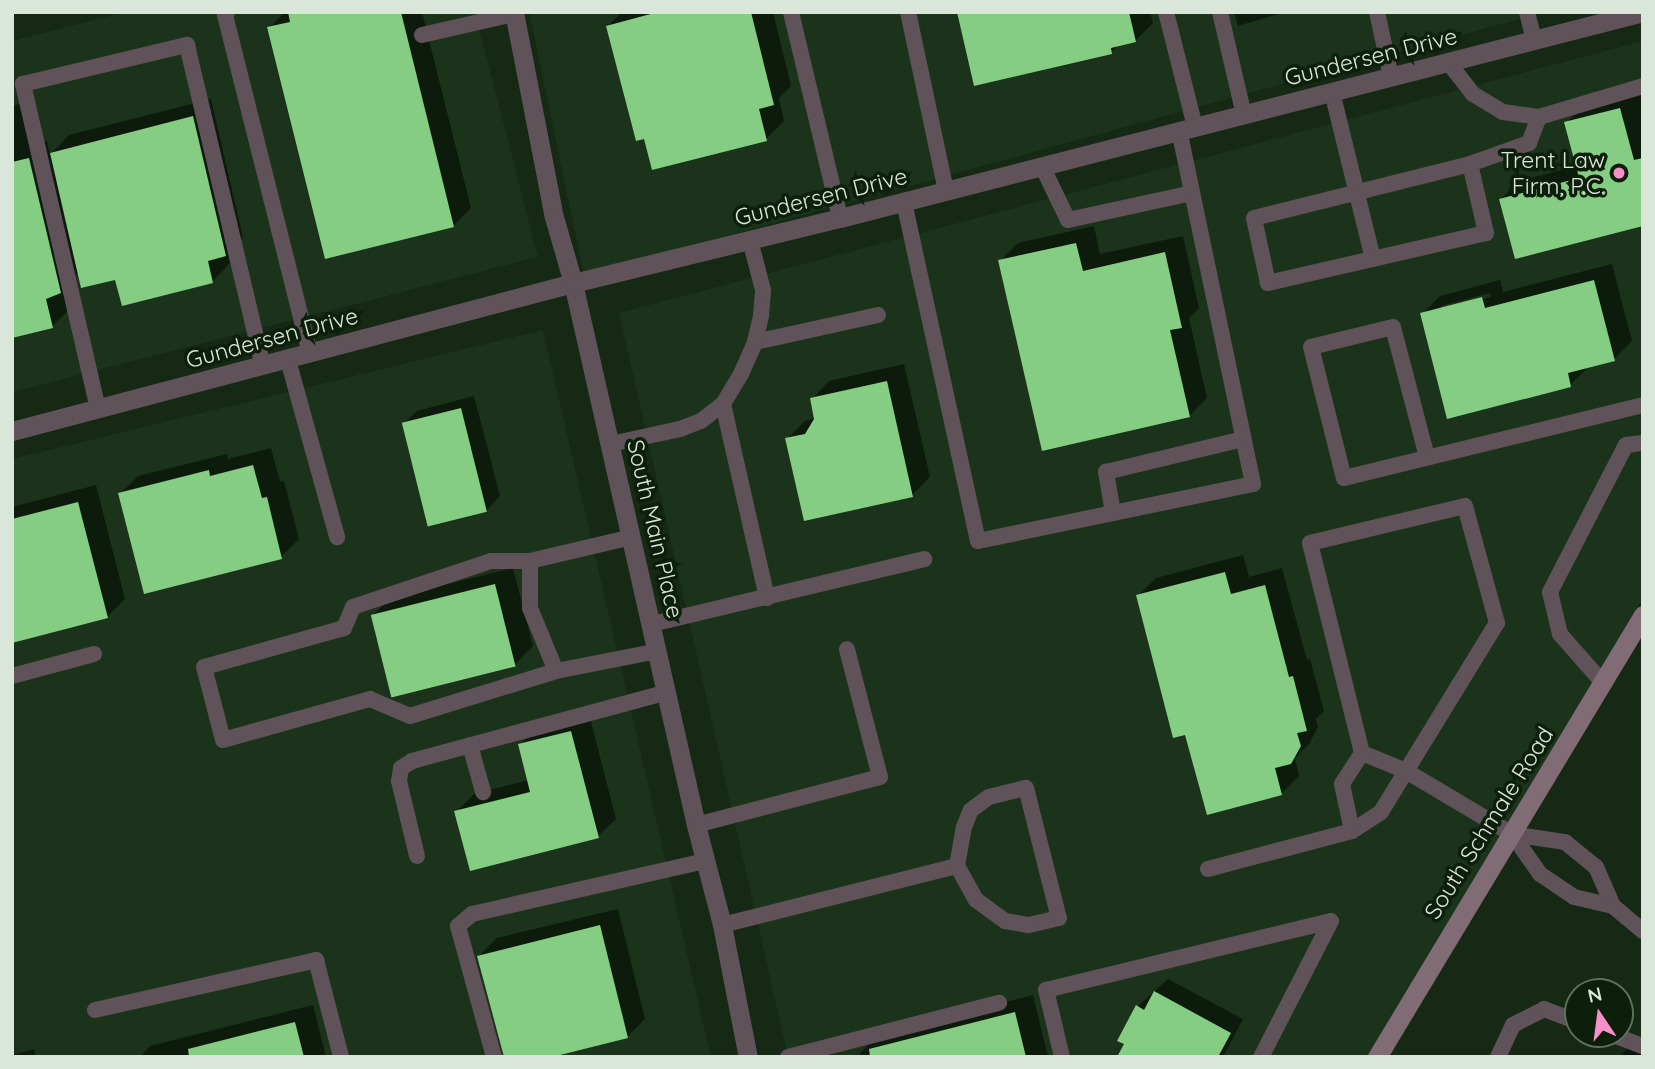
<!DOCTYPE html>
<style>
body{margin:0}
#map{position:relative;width:1655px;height:1069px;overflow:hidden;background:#152915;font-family:Quicksand,sans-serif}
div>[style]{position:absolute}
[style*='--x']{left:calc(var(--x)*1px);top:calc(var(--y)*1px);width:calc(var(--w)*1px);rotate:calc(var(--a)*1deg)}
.built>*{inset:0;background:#1a331a}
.shadow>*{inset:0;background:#0007}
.building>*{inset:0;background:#84cd82;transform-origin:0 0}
.service>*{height:16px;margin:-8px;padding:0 8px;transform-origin:8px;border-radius:8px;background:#5f5258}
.minor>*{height:19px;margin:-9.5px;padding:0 9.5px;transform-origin:9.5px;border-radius:9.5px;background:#5f5258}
.secondary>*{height:19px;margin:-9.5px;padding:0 9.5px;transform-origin:9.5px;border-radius:9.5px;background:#816c76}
.dots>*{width:19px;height:19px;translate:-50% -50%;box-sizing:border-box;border:4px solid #0c1f0b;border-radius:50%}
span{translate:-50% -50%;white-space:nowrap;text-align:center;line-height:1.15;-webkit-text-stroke:7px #0c1f0b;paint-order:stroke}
.street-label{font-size:23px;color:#dae6d9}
.poi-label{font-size:23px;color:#dae6d9}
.right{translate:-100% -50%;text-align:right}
.frame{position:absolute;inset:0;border:14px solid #dae6d9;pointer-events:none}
.north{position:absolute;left:1564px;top:978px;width:70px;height:70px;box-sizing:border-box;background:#0c1f0b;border:2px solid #5e6f5d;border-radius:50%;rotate:347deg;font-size:19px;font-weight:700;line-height:28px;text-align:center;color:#dae6d9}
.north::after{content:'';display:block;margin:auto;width:24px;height:32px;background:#f98fc9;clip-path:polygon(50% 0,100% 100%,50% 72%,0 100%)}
</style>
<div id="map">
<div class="built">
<i style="clip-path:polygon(125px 12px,475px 12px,538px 257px,12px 392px,12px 41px)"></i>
<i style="clip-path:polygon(529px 12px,1545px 12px,584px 275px)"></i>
<i style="clip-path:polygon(1643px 41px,1643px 598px,1503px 842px,1372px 1057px,788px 1057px,619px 313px)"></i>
<i style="clip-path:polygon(543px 330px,711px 1057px,12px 1057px,12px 459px)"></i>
</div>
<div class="shadow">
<i style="clip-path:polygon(285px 12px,422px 12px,471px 208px,453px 226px,269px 28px)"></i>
<i style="clip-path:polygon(622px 12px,773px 12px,791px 86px,779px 98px,784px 121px,766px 139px,608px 26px)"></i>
<i style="clip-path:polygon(959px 12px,1150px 12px,1153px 23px,1135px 41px,1120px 44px,1111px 52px)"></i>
<i style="clip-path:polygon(1234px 12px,1285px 12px,1238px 26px)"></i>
<i style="clip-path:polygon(1643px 90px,1643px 224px,1501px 199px,1519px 181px,1577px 166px,1566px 123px,1584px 105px)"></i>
<i style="clip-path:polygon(211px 99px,243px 237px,228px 252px,230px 263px,213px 281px,117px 278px,79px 272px,65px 287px,70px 309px,52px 326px,12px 337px,12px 106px,26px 102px,37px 144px,47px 141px,50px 155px,69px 135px)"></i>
<i style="clip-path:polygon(1094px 226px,1100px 254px,1183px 236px,1199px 308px,1189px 318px,1207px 398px,1189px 416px,1000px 261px,1018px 243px)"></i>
<i style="clip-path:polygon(evenodd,1612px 264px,1632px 341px,1614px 359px,1588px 367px,1570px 385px,1422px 314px,1440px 296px,1500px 280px,1503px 292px,1612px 264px,1490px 293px,1491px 297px,1441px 310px,1441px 306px,1490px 293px)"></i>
<i style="clip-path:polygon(904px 364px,930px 477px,912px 495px,787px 439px,805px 421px,816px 418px,812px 399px,829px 381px)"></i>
<i style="clip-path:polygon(474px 396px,500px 496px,487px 510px,430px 525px,403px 424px,417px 411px)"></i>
<i style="clip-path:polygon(271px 448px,280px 482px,284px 481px,299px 539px,281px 557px,120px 494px,138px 476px,227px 454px,228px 459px)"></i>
<i style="clip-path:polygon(96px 485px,125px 599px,107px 617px,12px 641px,12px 507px)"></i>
<i style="clip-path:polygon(1243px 555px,1249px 577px,1282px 568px,1307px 660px,1310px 659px,1324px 711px,1316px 719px,1318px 727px,1309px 744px,1295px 758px,1299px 776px,1281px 794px,1186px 733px,1138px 596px,1156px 578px)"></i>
<i style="clip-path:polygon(513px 568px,533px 646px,515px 664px,373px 615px,391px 598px)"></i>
<i style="clip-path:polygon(589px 714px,616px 819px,598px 836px,456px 812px,474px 794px,529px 780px,520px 745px,538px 727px)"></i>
<i style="clip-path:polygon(618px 909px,645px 1019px,627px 1037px,479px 956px,497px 938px)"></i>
<i style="clip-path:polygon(1168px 979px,1243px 1019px,1223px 1057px,1119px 1057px,1138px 1006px)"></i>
<i style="clip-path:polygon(1033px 995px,1048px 1057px,861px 1057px,860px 1053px,878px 1035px)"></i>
<i style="clip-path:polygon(313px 1005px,326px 1057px,140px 1057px,150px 1046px)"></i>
<i style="clip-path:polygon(1633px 1043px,1643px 1047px,1643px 1057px,1619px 1057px)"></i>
<i style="clip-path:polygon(34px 1049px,36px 1057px,12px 1057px,12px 1055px)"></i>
</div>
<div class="building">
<i style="clip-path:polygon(288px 12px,401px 12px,454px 227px,325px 259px,267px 27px,290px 22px)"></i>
<i style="clip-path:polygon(658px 12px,751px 12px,774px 105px,759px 109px,767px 141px,652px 170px,644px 139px,636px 141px,606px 26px)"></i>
<i style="clip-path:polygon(957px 12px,1129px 12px,1136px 42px,1111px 48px,1112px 54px,974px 86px)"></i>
<i style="clip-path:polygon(1620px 108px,1634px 160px,1643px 158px,1643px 226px,1515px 259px,1499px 199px,1579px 178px,1564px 122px)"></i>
<i style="clip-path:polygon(193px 116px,226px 256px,208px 261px,213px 283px,122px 306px,115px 280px,81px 288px,50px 153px)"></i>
<i style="clip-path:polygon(29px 158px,61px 293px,46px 299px,53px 328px,12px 338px,12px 162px)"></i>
<i style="clip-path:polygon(1076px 243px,1083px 271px,1165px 252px,1182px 328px,1170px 330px,1190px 417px,1042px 451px,998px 260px)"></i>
<i style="clip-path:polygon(1594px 280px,1615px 361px,1568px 373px,1571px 387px,1447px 419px,1420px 313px,1482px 297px,1485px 308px)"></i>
<i style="clip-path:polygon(887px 381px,913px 497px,804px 521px,785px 438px,805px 434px,814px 419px,810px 398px)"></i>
<i style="left:461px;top:408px;width:107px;height:61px;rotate:76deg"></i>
<i style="clip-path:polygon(253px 465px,262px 498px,267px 497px,282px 559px,144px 594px,118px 493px,209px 470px,210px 476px)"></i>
<i style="clip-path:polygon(78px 502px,108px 618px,12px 643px,12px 519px)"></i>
<i style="clip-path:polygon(1225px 572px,1231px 594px,1265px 585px,1289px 677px,1293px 676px,1307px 731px,1297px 733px,1301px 746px,1291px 764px,1275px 768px,1282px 795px,1207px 815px,1185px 735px,1173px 738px,1136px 595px)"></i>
<i style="left:495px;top:584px;width:85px;height:128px;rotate:76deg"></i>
<i style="clip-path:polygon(571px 731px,599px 838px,470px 871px,454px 811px,530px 792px,518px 744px)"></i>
<i style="clip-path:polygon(600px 925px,628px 1038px,552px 1057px,504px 1057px,477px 956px)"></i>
<i style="clip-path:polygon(1154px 991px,1231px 1033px,1218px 1057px,1117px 1057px,1124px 1044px,1117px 1041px,1136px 1005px,1144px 1010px)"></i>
<i style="clip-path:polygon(1015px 1012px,1026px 1057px,870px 1057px,869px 1049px)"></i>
<i style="clip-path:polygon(295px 1022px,304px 1057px,189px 1057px,188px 1049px)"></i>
</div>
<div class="service">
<i style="--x:227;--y:12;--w:4;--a:124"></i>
<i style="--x:225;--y:15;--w:349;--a:75.9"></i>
<i style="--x:791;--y:12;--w:212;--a:76.6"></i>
<i style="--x:908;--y:12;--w:183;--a:78"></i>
<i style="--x:1166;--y:12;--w:119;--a:75.8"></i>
<i style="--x:1220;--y:12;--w:106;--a:76.9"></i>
<i style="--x:1377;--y:12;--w:66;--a:77.8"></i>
<i style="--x:1527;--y:12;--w:29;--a:76"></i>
<i style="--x:422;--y:35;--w:94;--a:-12.9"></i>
<i style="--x:1448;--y:62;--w:41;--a:52"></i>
<i style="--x:1473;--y:94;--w:35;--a:31"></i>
<i style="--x:1503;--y:112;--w:36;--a:8"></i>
<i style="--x:1539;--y:117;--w:109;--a:-16.6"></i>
<i style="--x:1332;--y:92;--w:172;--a:76.2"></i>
<i style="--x:1470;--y:164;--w:71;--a:76.9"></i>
<i style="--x:1486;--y:233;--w:224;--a:167.1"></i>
<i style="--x:1268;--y:283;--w:66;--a:-102.2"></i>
<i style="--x:1254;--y:218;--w:223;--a:-14"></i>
<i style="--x:1470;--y:164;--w:63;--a:-19.6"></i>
<i style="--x:1529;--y:143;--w:28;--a:-69"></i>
<i style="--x:1042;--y:166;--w:60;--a:64.3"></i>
<i style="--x:1068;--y:220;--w:127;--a:-12.3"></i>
<i style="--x:904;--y:202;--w:347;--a:77.7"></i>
<i style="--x:978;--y:541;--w:281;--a:-11.7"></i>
<i style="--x:1253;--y:484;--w:361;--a:-101.8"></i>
<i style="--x:755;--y:342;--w:126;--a:-12.4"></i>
<i style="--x:288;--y:360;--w:184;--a:74.5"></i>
<i style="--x:723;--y:404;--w:199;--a:77.2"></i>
<i style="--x:98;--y:409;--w:334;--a:-103"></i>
<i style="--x:23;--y:84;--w:169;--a:-13.4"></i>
<i style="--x:187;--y:45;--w:330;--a:76.7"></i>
<i style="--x:611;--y:444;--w:71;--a:-12.3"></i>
<i style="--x:680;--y:429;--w:22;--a:-21"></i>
<i style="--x:701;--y:421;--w:28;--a:-38"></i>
<i style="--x:723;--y:404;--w:35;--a:-59"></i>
<i style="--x:741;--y:374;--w:35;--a:-66"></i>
<i style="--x:755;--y:342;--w:28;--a:-77"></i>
<i style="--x:761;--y:315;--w:25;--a:-85"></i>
<i style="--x:763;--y:290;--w:52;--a:-104.6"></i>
<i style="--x:1427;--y:457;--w:134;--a:-104.7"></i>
<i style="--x:1393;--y:327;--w:84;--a:166.3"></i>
<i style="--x:1311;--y:347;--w:135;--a:75.9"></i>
<i style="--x:1344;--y:478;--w:308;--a:-13.7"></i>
<i style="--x:1113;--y:513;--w:42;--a:-99.7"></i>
<i style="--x:1106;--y:472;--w:141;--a:-13.5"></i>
<i style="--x:632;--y:537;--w:105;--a:166.8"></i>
<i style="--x:530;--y:561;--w:39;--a:180"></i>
<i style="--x:491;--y:561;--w:145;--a:161.6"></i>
<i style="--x:353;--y:607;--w:23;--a:113"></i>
<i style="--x:344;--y:628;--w:145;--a:164.4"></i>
<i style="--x:204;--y:667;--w:75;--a:75.4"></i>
<i style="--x:223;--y:740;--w:153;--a:-15.6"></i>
<i style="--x:370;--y:699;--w:43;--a:23"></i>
<i style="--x:410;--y:716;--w:153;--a:-17.1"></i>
<i style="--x:556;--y:671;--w:104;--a:-11.1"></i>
<i style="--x:530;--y:561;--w:47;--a:90"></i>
<i style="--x:530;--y:608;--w:68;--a:67.6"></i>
<i style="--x:652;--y:624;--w:280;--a:-13.4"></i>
<i style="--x:12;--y:676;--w:85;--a:-15"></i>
<i style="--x:1604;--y:684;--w:67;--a:-131.3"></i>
<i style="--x:1560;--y:634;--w:43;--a:-103.4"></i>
<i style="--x:1550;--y:592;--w:165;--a:-62.7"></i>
<i style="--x:1626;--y:445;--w:17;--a:-7"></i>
<i style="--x:470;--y:745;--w:49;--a:74.5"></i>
<i style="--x:1362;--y:753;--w:48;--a:22.2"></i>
<i style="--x:1406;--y:771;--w:123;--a:30.7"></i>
<i style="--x:1512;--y:834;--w:54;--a:8.6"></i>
<i style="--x:1565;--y:842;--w:40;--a:39"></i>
<i style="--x:1596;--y:867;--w:43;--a:66.4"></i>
<i style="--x:696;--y:825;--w:190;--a:-14.6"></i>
<i style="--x:880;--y:777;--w:132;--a:-104.5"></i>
<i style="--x:1512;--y:834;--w:49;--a:55"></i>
<i style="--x:1540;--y:874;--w:41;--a:34.1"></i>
<i style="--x:1574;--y:897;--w:40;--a:13"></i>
<i style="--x:1613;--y:906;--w:39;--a:40"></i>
<i style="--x:417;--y:856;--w:77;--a:-103.5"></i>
<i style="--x:399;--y:781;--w:13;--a:-81"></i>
<i style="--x:401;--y:768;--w:13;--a:-32"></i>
<i style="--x:412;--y:761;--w:264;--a:-15.1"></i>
<i style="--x:1208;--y:869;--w:149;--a:-14.8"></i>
<i style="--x:1352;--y:831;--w:35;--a:-33"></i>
<i style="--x:1381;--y:812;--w:222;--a:-58.5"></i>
<i style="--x:1497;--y:623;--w:121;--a:-105.3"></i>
<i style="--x:1465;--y:506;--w:159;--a:166.6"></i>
<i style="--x:1310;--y:543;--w:216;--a:76.1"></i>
<i style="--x:1362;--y:753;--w:37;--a:123"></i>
<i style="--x:1342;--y:784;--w:48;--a:78"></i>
<i style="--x:722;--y:925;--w:242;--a:-14.1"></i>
<i style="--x:957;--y:866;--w:40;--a:-80"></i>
<i style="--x:964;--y:827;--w:18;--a:-68"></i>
<i style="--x:971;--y:810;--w:22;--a:-36"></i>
<i style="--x:989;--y:797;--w:38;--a:-14"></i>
<i style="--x:1026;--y:788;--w:134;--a:75.8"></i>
<i style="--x:1059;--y:918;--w:32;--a:167"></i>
<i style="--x:1028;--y:925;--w:23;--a:-170"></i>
<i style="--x:1005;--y:921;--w:36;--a:-144"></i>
<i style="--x:976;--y:900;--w:39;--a:-119"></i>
<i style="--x:95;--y:1010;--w:227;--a:-12.7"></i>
<i style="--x:316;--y:960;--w:100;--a:75.5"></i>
<i style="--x:1611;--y:1034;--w:34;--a:21"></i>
<i style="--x:494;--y:1057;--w:136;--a:-105.4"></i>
<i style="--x:458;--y:926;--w:18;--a:-41"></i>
<i style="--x:472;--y:914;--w:239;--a:-12.8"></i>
<i style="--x:788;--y:1057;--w:218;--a:-14.4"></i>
<i style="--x:1062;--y:1057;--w:69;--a:-103.4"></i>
<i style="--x:1046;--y:990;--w:293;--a:-13.6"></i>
<i style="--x:1331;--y:921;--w:153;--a:117.2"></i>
<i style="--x:1498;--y:1057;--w:35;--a:-65"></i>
<i style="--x:1513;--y:1025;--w:35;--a:-27"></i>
<i style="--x:1544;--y:1009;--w:36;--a:21"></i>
</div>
<div class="minor">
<i style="--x:514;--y:12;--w:209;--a:79"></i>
<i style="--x:554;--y:217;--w:69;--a:73.9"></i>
<i style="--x:573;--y:283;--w:556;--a:77.21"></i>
<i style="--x:696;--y:825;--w:103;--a:75.4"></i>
<i style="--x:722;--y:925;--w:135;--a:78.9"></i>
<i style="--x:12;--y:431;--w:580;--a:-14.78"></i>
<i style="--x:573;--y:283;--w:275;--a:-13.7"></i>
<i style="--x:840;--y:218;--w:829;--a:-14.39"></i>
</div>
<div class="secondary">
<i style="--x:1377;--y:1057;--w:516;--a:-58.96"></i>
</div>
<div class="dots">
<i style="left:1619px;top:173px;background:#f98fc9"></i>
</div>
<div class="street-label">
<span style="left:1371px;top:57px;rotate:-14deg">Gundersen Drive</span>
<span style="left:821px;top:197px;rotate:-14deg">Gundersen Drive</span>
<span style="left:272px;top:338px;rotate:-15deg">Gundersen Drive</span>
<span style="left:655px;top:529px;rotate:77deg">South Main Place</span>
<span style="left:1489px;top:823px;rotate:-58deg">South Schmale Road</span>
</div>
<div class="poi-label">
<span class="right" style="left:1605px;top:173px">Trent Law<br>Firm, P.C.</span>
</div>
<div class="frame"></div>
<div class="north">N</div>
</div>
